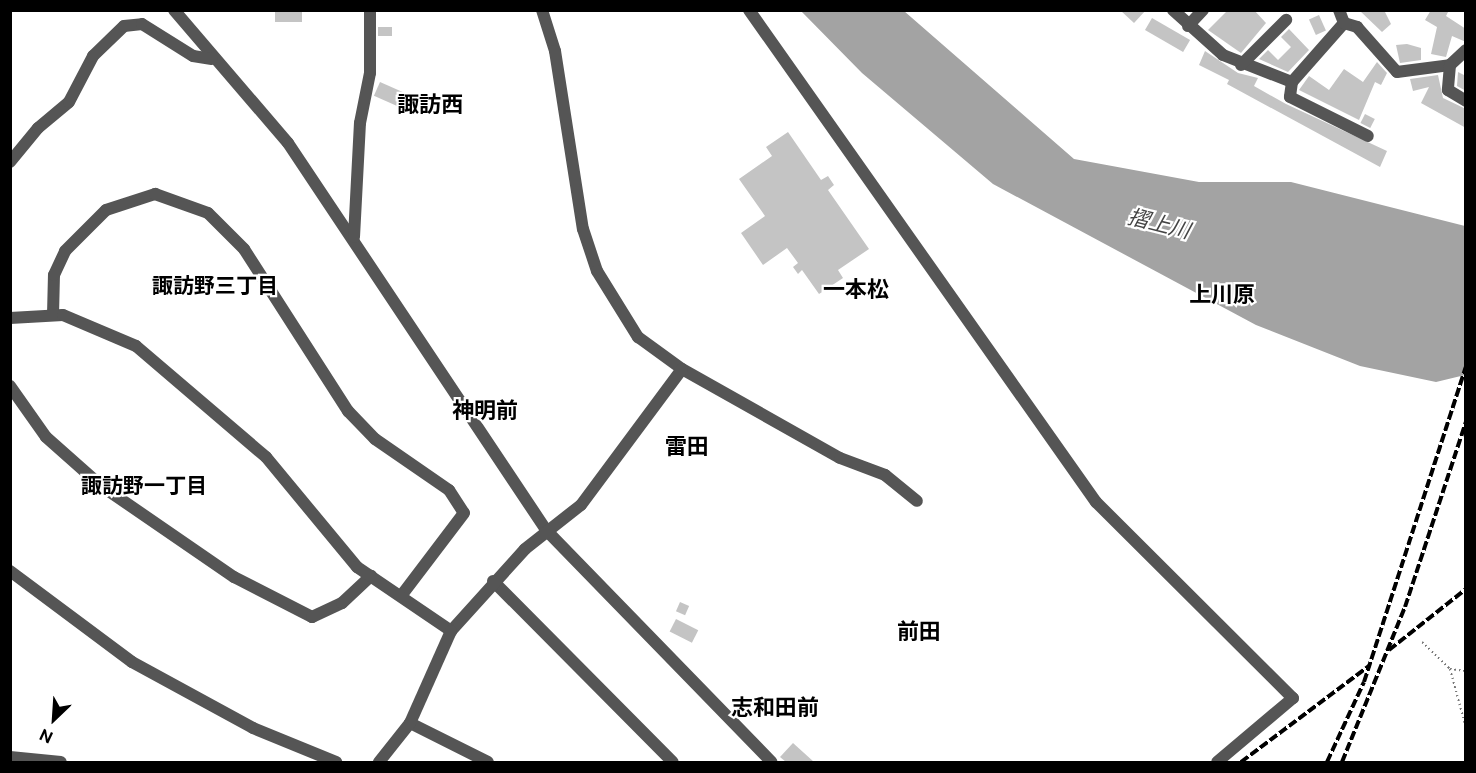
<!DOCTYPE html>
<meta charset="utf-8">
<style>
body{margin:0}
#map{position:relative;width:1476px;height:773px;overflow:hidden;background:#fff;font-family:"Public Sans","Noto Sans JP",sans-serif}
div>[style]{position:absolute}
[style*='--x']{left:calc(var(--x)*1px);top:calc(var(--y)*1px);width:calc(var(--w)*1px);rotate:calc(var(--a)*1deg)}
.water>*{inset:0;background:#a3a3a3}
.building>*{inset:0;background:#c4c4c4;transform-origin:0 0}
.path>*{height:2px;margin-top:-1px;transform-origin:0;background:repeating-linear-gradient(90deg,#777 0 1.5px,transparent 0 4.5px)}
.minor>*{height:12px;margin:-6px;padding:0 6px;transform-origin:6px;border-radius:6px;background:#555}
.tertiary>*{height:12px;margin:-6px;padding:0 6px;transform-origin:6px;border-radius:6px;background:#555}
.rail>*{height:4px;margin-top:-2px;transform-origin:0;background:repeating-linear-gradient(90deg,#000 0 9px,transparent 0 12px)}
span{translate:-50% -50%;white-space:nowrap;text-align:center;line-height:1.15;-webkit-text-stroke:4.5px #fff;paint-order:stroke}
.water-label{font-size:21px;color:#444;font-style:italic}
.neighbourhood-label{font-size:21px;color:#000;font-weight:700}
.quarter-label{font-size:22px;color:#000;font-weight:700}
.frame{position:absolute;inset:0;border:12px solid #000;pointer-events:none}
.north{position:absolute;left:24px;top:689px;width:60px;height:60px;-webkit-text-stroke:4px #fff;paint-order:stroke;rotate:205deg;font-size:16px;font-weight:700;line-height:24px;text-align:center;color:#000}
.north::after{content:'';display:block;margin:auto;width:21px;height:27px;background:#000;clip-path:polygon(50% 0,100% 100%,50% 72%,0 100%)}
</style>
<div id="map">
<div class="water">
<i style="clip-path:polygon(801px 11px,904px 11px,1074px 159px,1199px 182px,1291px 182px,1465px 226px,1465px 375px,1436px 382px,1360px 366px,1256px 325px,993px 184px,862px 73px)"></i>
</div>
<div class="building">
<i style="left:275px;top:10px;width:27px;height:12px"></i>
<i style="clip-path:polygon(1120px 10px,1146px 10px,1134px 23px)"></i>
<i style="clip-path:polygon(1228px 10px,1254px 10px,1266px 23px,1241px 53px,1208px 30px)"></i>
<i style="clip-path:polygon(1359px 10px,1384px 10px,1391px 24px,1382px 32px)"></i>
<i style="clip-path:polygon(1431px 10px,1449px 10px,1446px 16px,1466px 29px,1466px 42px,1452px 36px,1446px 57px,1431px 54px,1437px 27px,1425px 20px)"></i>
<i style="left:1319px;top:15px;width:17px;height:11px;rotate:66deg"></i>
<i style="left:1152px;top:18px;width:44px;height:14px;rotate:30deg"></i>
<i style="left:392px;top:27px;width:9px;height:14px;rotate:90deg"></i>
<i style="clip-path:polygon(1289px 29px,1309px 50px,1288px 72px,1259px 59px,1268px 50px,1278px 60px,1291px 47px,1281px 37px)"></i>
<i style="clip-path:polygon(1407px 44px,1421px 48px,1421px 60px,1400px 63px,1396px 45px)"></i>
<i style="clip-path:polygon(1205px 51px,1238px 73px,1258px 78px,1254px 86px,1286px 104px,1387px 151px,1380px 167px,1227px 84px,1229px 80px,1199px 65px)"></i>
<i style="clip-path:polygon(1377px 62px,1387px 73px,1381px 85px,1375px 82px,1359px 120px,1299px 90px,1309px 76px,1329px 90px,1344px 69px,1363px 82px)"></i>
<i style="clip-path:polygon(1458px 72px,1466px 76px,1466px 91px,1457px 86px)"></i>
<i style="clip-path:polygon(1438px 75px,1443px 98px,1466px 109px,1466px 128px,1421px 103px,1429px 87px,1413px 91px,1410px 79px)"></i>
<i style="left:380px;top:82px;width:39px;height:15px;rotate:24deg"></i>
<i style="left:1365px;top:114px;width:11px;height:10px;rotate:27deg"></i>
<i style="clip-path:polygon(788px 132px,821px 180px,828px 176px,834px 185px,828px 190px,869px 249px,838px 270px,843px 278px,819px 294px,802px 270px,798px 274px,793px 267px,798px 263px,787px 248px,763px 265px,741px 233px,765px 216px,739px 179px,772px 156px,766px 147px)"></i>
<i style="left:680px;top:602px;width:10px;height:10px;rotate:24deg"></i>
<i style="left:676px;top:619px;width:25px;height:14px;rotate:27deg"></i>
<i style="clip-path:polygon(793px 743px,814px 762px,786px 762px,780px 757px)"></i>
</div>
<div class="path">
<i style="--x:1422;--y:642;--w:39;--a:44"></i>
<i style="--x:1450;--y:669;--w:61;--a:74.8"></i>
<i style="--x:1450;--y:669;--w:16;--a:7"></i>
</div>
<div class="minor">
<i style="--x:174;--y:10;--w:175;--a:49.4"></i>
<i style="--x:288;--y:143;--w:467;--a:56.3"></i>
<i style="--x:547;--y:531;--w:322;--a:45.8"></i>
<i style="--x:542;--y:10;--w:43;--a:72.4"></i>
<i style="--x:555;--y:51;--w:180;--a:81.1"></i>
<i style="--x:583;--y:229;--w:44;--a:71.6"></i>
<i style="--x:597;--y:271;--w:78;--a:58.2"></i>
<i style="--x:638;--y:337;--w:54;--a:36"></i>
<i style="--x:682;--y:369;--w:181;--a:29.4"></i>
<i style="--x:840;--y:458;--w:48;--a:20.7"></i>
<i style="--x:885;--y:475;--w:41;--a:39.1"></i>
<i style="--x:749;--y:10;--w:602;--a:54.81"></i>
<i style="--x:1096;--y:502;--w:278;--a:44.9"></i>
<i style="--x:1293;--y:698;--w:99;--a:139.9"></i>
<i style="--x:1173;--y:10;--w:67;--a:42"></i>
<i style="--x:1223;--y:55;--w:74;--a:21.4"></i>
<i style="--x:1292;--y:82;--w:79;--a:-48.6"></i>
<i style="--x:1344;--y:23;--w:14;--a:-111"></i>
<i style="--x:1344;--y:23;--w:14;--a:17"></i>
<i style="--x:1357;--y:27;--w:60;--a:48.4"></i>
<i style="--x:1397;--y:72;--w:53;--a:-7.5"></i>
<i style="--x:1450;--y:65;--w:22;--a:-43"></i>
<i style="--x:1188;--y:26;--w:22;--a:-47"></i>
<i style="--x:1241;--y:65;--w:64;--a:-45"></i>
<i style="--x:1450;--y:65;--w:25;--a:95"></i>
<i style="--x:1448;--y:90;--w:21;--a:31"></i>
<i style="--x:1292;--y:82;--w:15;--a:98"></i>
<i style="--x:1290;--y:97;--w:87;--a:26.6"></i>
<i style="--x:10;--y:162;--w:44;--a:-50.5"></i>
<i style="--x:38;--y:128;--w:40;--a:-40"></i>
<i style="--x:69;--y:102;--w:52;--a:-62.4"></i>
<i style="--x:93;--y:56;--w:43;--a:-44.1"></i>
<i style="--x:124;--y:26;--w:18;--a:-6"></i>
<i style="--x:142;--y:24;--w:60;--a:32.1"></i>
<i style="--x:193;--y:56;--w:19;--a:9"></i>
<i style="--x:354;--y:237;--w:114;--a:-87"></i>
<i style="--x:360;--y:123;--w:51;--a:-78.7"></i>
<i style="--x:370;--y:73;--w:63;--a:-90"></i>
<i style="--x:53;--y:315;--w:40;--a:-88.6"></i>
<i style="--x:54;--y:275;--w:26;--a:-65"></i>
<i style="--x:65;--y:251;--w:58;--a:-45"></i>
<i style="--x:106;--y:210;--w:52;--a:-18.1"></i>
<i style="--x:155;--y:194;--w:56;--a:19.7"></i>
<i style="--x:208;--y:213;--w:51;--a:45"></i>
<i style="--x:244;--y:249;--w:193;--a:57.3"></i>
<i style="--x:348;--y:411;--w:39;--a:46"></i>
<i style="--x:375;--y:439;--w:90;--a:34.6"></i>
<i style="--x:449;--y:490;--w:27;--a:57"></i>
<i style="--x:464;--y:513;--w:104;--a:127.2"></i>
<i style="--x:10;--y:386;--w:62;--a:54.8"></i>
<i style="--x:46;--y:437;--w:72;--a:41.6"></i>
<i style="--x:100;--y:485;--w:163;--a:34.5"></i>
<i style="--x:234;--y:577;--w:88;--a:27.1"></i>
<i style="--x:312;--y:617;--w:33;--a:-25"></i>
<i style="--x:342;--y:603;--w:40;--a:-43"></i>
<i style="--x:493;--y:581;--w:255;--a:45.2"></i>
<i style="--x:451;--y:631;--w:110;--a:-47.9"></i>
<i style="--x:525;--y:549;--w:71;--a:-38.2"></i>
<i style="--x:581;--y:505;--w:169;--a:-53.4"></i>
<i style="--x:410;--y:723;--w:87;--a:26.6"></i>
<i style="--x:10;--y:757;--w:51;--a:5.6"></i>
</div>
<div class="tertiary">
<i style="--x:10;--y:318;--w:53;--a:-3.2"></i>
<i style="--x:63;--y:315;--w:79;--a:23"></i>
<i style="--x:136;--y:346;--w:171;--a:40.5"></i>
<i style="--x:266;--y:457;--w:143;--a:50.4"></i>
<i style="--x:357;--y:567;--w:114;--a:34.2"></i>
<i style="--x:451;--y:631;--w:101;--a:114"></i>
<i style="--x:410;--y:723;--w:50;--a:128.5"></i>
<i style="--x:10;--y:571;--w:152;--a:36.7"></i>
<i style="--x:132;--y:662;--w:138;--a:28.6"></i>
<i style="--x:253;--y:728;--w:90;--a:22.3"></i>
</div>
<div class="rail">
<i style="--x:1389;--y:650;--w:98;--a:-38.4"></i>
<i style="--x:1241;--y:762;--w:161;--a:-36.9"></i>
<i style="--x:1327;--y:762;--w:88;--a:-65.2"></i>
<i style="--x:1364;--y:682;--w:331;--a:-72.1"></i>
<i style="--x:1342;--y:762;--w:167;--a:-67.9"></i>
<i style="--x:1405;--y:607;--w:195;--a:-71.8"></i>
</div>
<div class="water-label">
<span style="left:1159px;top:224px;rotate:14deg">摺上川</span>
</div>
<div class="neighbourhood-label">
<span style="left:215px;top:286px">諏訪野三丁目</span>
<span style="left:144px;top:486px">諏訪野一丁目</span>
</div>
<div class="quarter-label">
<span style="left:430px;top:105px">諏訪西</span>
<span style="left:856px;top:290px">一本松</span>
<span style="left:1222px;top:295px">上川原</span>
<span style="left:485px;top:411px">神明前</span>
<span style="left:687px;top:447px">雷田</span>
<span style="left:919px;top:632px">前田</span>
<span style="left:775px;top:708px">志和田前</span>
</div>
<div class="frame"></div>
<div class="north">N</div>
</div>
